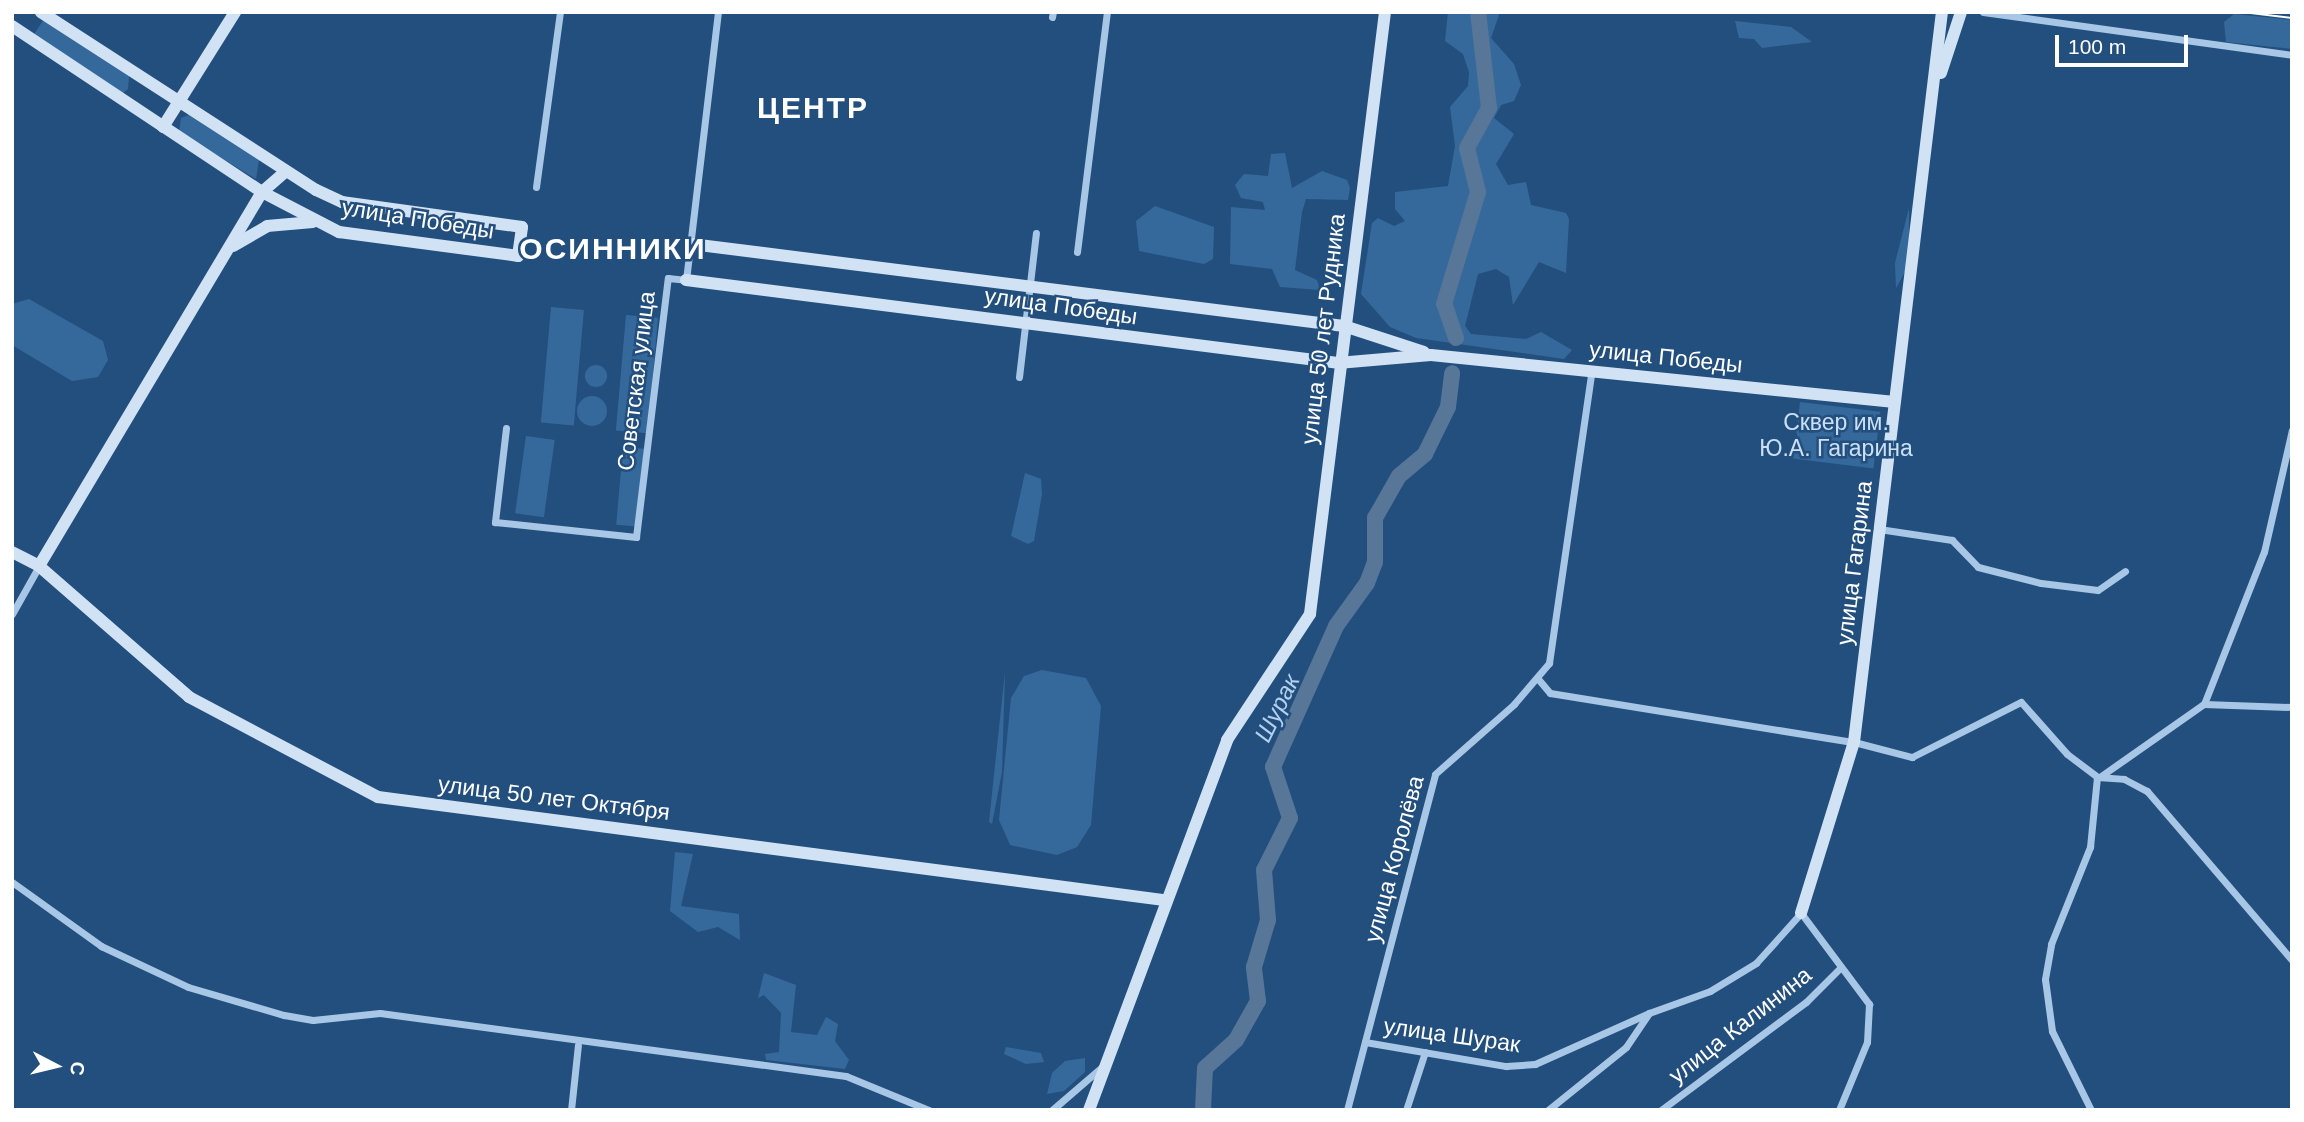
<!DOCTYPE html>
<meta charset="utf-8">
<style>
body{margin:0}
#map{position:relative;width:2304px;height:1122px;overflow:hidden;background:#234f7e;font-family:Arial,sans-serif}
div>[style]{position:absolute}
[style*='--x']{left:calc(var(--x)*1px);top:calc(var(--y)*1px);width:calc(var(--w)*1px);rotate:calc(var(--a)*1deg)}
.green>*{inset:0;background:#36699b;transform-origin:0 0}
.round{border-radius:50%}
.river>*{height:16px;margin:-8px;padding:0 8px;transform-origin:8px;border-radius:8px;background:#577698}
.street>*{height:7px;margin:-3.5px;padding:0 3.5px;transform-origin:3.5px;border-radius:3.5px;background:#a8c7e6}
.secondary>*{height:12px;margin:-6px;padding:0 6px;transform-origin:6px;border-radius:6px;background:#d1e2f5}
.tram>*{height:2px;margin:-1px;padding:0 1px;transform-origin:1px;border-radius:1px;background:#fff}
span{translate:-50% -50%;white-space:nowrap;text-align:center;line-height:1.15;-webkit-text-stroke:5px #234f7e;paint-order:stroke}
.street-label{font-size:23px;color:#fff}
.park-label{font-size:23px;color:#cbe0f5}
.water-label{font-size:24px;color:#b3d0ee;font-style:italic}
.district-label{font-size:30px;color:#fff;font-weight:700;letter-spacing:2px}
.frame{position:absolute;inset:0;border:14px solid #fff;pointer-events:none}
.north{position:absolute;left:21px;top:1031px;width:70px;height:70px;-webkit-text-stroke:5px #234f7e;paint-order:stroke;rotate:97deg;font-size:19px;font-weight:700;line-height:28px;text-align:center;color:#fff}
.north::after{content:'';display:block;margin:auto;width:24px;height:32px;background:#fff;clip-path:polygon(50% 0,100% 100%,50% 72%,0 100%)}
.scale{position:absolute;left:2055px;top:35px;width:133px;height:32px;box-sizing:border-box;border:4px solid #fff;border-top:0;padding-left:9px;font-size:21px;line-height:24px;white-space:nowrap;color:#fff;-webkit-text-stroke:5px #234f7e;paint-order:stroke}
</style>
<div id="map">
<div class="green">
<i style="clip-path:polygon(1448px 12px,1500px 12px,1491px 38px,1514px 64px,1521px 85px,1514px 101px,1501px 105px,1494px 118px,1514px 134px,1496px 164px,1508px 185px,1526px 182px,1531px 205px,1566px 213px,1569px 219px,1566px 273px,1539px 262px,1513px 305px,1509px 277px,1496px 269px,1478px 274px,1465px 326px,1471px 334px,1526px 339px,1541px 332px,1572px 350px,1564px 359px,1416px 338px,1390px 327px,1361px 294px,1372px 223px,1378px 218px,1394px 226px,1405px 221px,1395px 209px,1395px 192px,1448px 186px,1455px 146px,1450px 107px,1468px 86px,1469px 72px,1463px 54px,1445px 41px)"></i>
<i style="clip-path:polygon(2234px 14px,2292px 20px,2292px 49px,2226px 42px,2224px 22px)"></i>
<i style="clip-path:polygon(44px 19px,129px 76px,128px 89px,122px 94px,33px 36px)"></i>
<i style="clip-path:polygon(1735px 21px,1791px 27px,1812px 42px,1762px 48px,1754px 39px,1739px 38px)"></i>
<i style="clip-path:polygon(191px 114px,259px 160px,256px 179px,179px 132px,181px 118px)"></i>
<i style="clip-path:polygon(1285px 153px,1292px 188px,1322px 171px,1347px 180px,1350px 188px,1348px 200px,1306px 199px,1302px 212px,1295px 270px,1317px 280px,1320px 290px,1280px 287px,1272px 269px,1230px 264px,1231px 207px,1265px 210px,1263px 202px,1241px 198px,1235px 185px,1244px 174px,1268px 176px,1271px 154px)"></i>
<i style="clip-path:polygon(1155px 206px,1214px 227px,1213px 259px,1204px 264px,1139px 251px,1136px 221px)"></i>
<i style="clip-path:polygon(1909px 208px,1909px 265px,1896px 288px,1895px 263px)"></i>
<i style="clip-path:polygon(29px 299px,103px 341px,108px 360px,98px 377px,72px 381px,12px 345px,12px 304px)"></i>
<i style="left:551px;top:307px;width:33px;height:116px;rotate:5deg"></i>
<i style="left:626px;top:315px;width:32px;height:116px;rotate:5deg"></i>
<i class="round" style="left:585px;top:365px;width:22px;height:22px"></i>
<i class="round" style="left:577px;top:396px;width:30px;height:30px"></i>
<i style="left:1800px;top:402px;width:81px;height:57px;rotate:7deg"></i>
<i style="left:526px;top:436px;width:29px;height:78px;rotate:8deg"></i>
<i style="left:623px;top:447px;width:21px;height:78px;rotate:5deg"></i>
<i style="clip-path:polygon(1025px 473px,1041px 479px,1042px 494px,1034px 541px,1028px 544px,1011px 536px)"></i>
<i style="clip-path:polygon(1042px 670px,1086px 678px,1101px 706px,1091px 825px,1077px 847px,1057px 855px,1010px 845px,999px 820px,1011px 698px,1024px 676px)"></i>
<i style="clip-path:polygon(1005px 672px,1002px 772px,992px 824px,989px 822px)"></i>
<i style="clip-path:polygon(675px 852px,693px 854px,681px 906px,739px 914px,740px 940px,718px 927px,698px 932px,670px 911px)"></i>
<i style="clip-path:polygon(764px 973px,796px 985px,791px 1032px,817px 1035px,826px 1017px,838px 1024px,835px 1041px,849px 1060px,845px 1069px,766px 1060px,765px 1054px,779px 1052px,781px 1013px,764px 995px,758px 998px)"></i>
<i style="clip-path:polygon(1006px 1047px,1041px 1053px,1044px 1062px,1026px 1064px,1004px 1054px)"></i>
<i style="clip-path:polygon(1085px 1058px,1085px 1072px,1064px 1091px,1047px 1094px,1052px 1073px,1065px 1061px)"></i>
</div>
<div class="river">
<i style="--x:1456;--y:338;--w:36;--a:-109"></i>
<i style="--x:1444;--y:304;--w:117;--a:-73.1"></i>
<i style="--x:1478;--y:192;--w:45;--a:-104"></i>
<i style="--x:1467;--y:148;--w:46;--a:-61.2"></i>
<i style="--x:1489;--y:108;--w:97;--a:-96.5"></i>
<i style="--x:1203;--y:1110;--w:42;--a:-87.3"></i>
<i style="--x:1205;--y:1068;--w:42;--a:-42.1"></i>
<i style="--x:1236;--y:1040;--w:45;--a:-60.6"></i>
<i style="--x:1258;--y:1001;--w:34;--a:-97"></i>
<i style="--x:1254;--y:967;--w:49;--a:-73.4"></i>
<i style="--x:1268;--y:920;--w:50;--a:-94.6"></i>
<i style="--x:1264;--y:870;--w:58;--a:-63.4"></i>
<i style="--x:1290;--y:818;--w:54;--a:-108.4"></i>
<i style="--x:1273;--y:767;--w:154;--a:-65.9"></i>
<i style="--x:1336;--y:626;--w:53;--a:-54.2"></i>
<i style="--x:1367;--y:583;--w:22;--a:-69"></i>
<i style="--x:1375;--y:562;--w:44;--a:-90"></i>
<i style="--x:1375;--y:518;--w:48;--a:-60.3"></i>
<i style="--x:1399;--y:476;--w:34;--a:-40"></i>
<i style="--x:1425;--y:454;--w:52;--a:-63.9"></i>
<i style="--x:1448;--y:407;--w:34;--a:-83"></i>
</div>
<div class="street">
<i style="--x:1983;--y:12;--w:312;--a:7.9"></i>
<i style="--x:1052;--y:17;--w:5;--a:-79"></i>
<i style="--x:536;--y:187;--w:177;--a:-82.2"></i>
<i style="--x:1077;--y:252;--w:242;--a:-82.9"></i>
<i style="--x:1019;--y:377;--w:145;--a:-83.3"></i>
<i style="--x:506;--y:428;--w:95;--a:96.7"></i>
<i style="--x:495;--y:522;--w:142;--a:6.1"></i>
<i style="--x:636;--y:537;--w:261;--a:-83"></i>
<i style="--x:668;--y:278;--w:18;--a:6"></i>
<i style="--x:686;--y:280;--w:270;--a:-83.2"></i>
<i style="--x:1879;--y:529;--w:74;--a:8.6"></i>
<i style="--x:1952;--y:540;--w:37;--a:46"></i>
<i style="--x:1978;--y:567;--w:65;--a:14.3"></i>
<i style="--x:2041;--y:583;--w:57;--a:7"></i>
<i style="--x:2098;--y:590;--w:33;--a:-35"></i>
<i style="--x:12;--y:614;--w:55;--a:-60.6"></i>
<i style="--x:1539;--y:680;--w:17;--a:50"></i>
<i style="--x:1550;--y:693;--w:308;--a:9.2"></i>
<i style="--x:1854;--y:742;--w:60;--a:14.5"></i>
<i style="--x:1912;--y:757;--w:122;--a:-26.8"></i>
<i style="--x:2021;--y:702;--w:69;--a:48.5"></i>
<i style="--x:2067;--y:754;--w:38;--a:37"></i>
<i style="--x:2204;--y:704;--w:163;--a:-68.5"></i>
<i style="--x:2264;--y:552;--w:125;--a:-77.1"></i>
<i style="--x:2101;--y:776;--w:126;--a:-35"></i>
<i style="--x:2204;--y:704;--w:88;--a:2"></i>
<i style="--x:2097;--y:777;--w:27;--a:4"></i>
<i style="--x:2124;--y:779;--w:26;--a:28"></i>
<i style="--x:2147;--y:791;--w:223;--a:49.4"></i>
<i style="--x:12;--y:882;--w:110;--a:35.7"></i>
<i style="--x:101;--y:946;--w:96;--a:25.2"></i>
<i style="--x:188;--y:987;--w:100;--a:16.3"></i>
<i style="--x:284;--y:1015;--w:29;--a:10"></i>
<i style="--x:313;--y:1020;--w:67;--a:-6"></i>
<i style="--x:380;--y:1013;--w:470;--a:7.7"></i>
<i style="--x:846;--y:1076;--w:90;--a:22.3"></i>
<i style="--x:1365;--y:1042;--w:143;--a:9.7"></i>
<i style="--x:1506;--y:1066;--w:29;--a:-4"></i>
<i style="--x:1535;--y:1064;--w:125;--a:-24.1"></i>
<i style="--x:571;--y:1110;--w:65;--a:-83.9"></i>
<i style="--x:1052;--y:1110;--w:66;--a:-40.7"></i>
<i style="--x:1347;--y:1110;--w:347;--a:-75.3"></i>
<i style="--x:1435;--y:774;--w:106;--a:-41.5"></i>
<i style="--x:1514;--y:704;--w:54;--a:-49.5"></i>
<i style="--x:1549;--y:663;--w:296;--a:-81.7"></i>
<i style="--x:1406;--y:1110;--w:61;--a:-71.9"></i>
<i style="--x:1548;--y:1110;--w:100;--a:-38.9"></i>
<i style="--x:1626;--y:1047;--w:41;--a:-55.9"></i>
<i style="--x:1649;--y:1013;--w:65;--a:-19.8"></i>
<i style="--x:1710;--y:991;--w:54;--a:-31.3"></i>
<i style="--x:1756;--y:963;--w:67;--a:-48"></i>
<i style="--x:1801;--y:913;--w:114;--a:53.2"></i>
<i style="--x:1869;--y:1004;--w:38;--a:93"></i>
<i style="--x:1867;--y:1042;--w:74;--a:112.4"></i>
<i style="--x:1661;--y:1110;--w:181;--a:-36.7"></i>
<i style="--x:1806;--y:1002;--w:49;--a:-45"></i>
<i style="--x:2091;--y:1110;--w:88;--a:-116.3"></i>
<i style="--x:2052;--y:1031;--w:52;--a:-97.7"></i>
<i style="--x:2045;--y:979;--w:36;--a:-80"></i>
<i style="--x:2051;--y:944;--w:105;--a:-68.1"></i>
<i style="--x:2090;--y:847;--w:70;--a:-84.3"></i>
</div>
<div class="secondary">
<i style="--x:12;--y:26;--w:300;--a:33.6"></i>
<i style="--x:262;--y:192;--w:87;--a:27.5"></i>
<i style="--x:339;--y:232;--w:181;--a:7.6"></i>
<i style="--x:518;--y:256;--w:29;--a:-82"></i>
<i style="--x:522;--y:227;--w:182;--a:-172.1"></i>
<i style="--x:342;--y:202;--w:29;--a:-155"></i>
<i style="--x:316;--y:190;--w:328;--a:-147.1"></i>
<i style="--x:1941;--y:73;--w:64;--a:-71.8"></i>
<i style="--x:163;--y:127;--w:136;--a:-57.9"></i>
<i style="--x:691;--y:244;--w:658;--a:7.16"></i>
<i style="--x:1344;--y:326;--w:84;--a:18"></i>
<i style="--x:233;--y:246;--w:39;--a:-30"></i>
<i style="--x:267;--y:226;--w:46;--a:-5"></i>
<i style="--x:686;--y:280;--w:657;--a:7.25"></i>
<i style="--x:1338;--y:363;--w:93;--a:-4.9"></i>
<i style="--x:1431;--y:355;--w:466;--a:5.8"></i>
<i style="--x:12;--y:552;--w:30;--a:27"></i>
<i style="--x:39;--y:566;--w:199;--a:41.1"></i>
<i style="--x:189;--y:697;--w:214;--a:27.9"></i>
<i style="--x:378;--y:797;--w:793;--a:7.47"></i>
<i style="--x:39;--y:566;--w:435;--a:-59.2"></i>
<i style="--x:262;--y:192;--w:29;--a:-41"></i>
<i style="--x:1801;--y:913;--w:179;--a:-72.8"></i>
<i style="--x:1854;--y:742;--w:735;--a:-83.13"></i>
<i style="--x:1089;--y:1110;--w:395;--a:-69.5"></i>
<i style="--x:1227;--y:740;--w:151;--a:-56.6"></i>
<i style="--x:1310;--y:614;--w:607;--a:-82.9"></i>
</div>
<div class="tram">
<i style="--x:2242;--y:12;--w:50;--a:6.8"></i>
</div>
<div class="street-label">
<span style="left:418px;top:219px;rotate:9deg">улица Победы</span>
<span style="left:1061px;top:306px;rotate:8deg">улица Победы</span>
<span style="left:1323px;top:329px;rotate:-83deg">улица 50 лет Рудника</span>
<span style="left:1666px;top:357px;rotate:6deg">улица Победы</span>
<span style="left:636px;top:381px;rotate:-83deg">Советская улица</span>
<span style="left:1854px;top:563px;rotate:-83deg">улица Гагарина</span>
<span style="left:554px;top:798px;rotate:7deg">улица 50 лет Октября</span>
<span style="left:1394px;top:859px;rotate:-75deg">улица Королёва</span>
<span style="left:1740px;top:1025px;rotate:-38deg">улица Калинина</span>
<span style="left:1452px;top:1035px;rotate:8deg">улица Шурак</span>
</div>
<div class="park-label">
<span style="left:1836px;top:435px">Сквер им.<br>Ю.А. Гагарина</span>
</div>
<div class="water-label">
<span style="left:1277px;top:708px;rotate:-64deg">Шурак</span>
</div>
<div class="district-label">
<span style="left:813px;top:108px">ЦЕНТР</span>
<span style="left:613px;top:249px">ОСИННИКИ</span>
</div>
<div class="frame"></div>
<div class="north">С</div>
<div class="scale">100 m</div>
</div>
